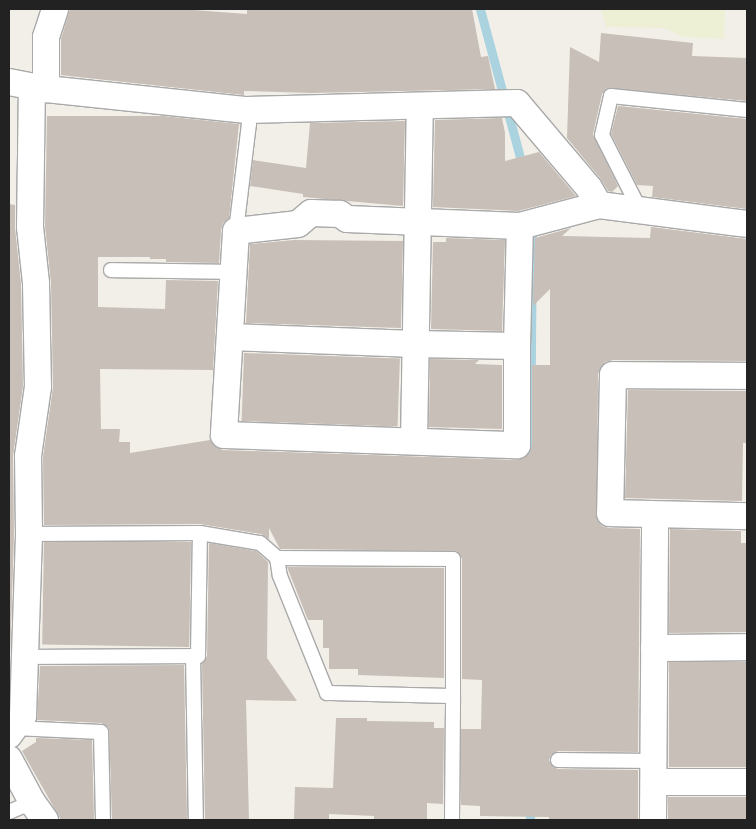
<!DOCTYPE html>
<style>
body{margin:0}
#map{position:relative;width:756px;height:829px;overflow:hidden;background:#f2efe9;font-family:"IBM Plex Sans",sans-serif}
div>[style]{position:absolute}
[style*='--x']{left:calc(var(--x)*1px);top:calc(var(--y)*1px);width:calc(var(--w)*1px);rotate:calc(var(--a)*1deg)}
.farmland>*{inset:0;background:#eef0d5}
.stream>*{height:9px;margin:-4.5px;padding:0 4.5px;transform-origin:4.5px;border-radius:4.5px;background:#aad3df}
.building>*{inset:0;background:#c7bfb8;transform-origin:0 0}
.roads{filter:drop-shadow(1px 0 #a9a9a9) drop-shadow(-1px 0 #a9a9a9) drop-shadow(0 1px #a9a9a9) drop-shadow(0 -1px #a9a9a9)}
.lane>*{height:14px;margin:-7px;padding:0 7px;transform-origin:7px;border-radius:7px;background:#fff}
.street>*{height:26px;margin:-13px;padding:0 13px;transform-origin:13px;border-radius:13px;background:#fff}
span{translate:-50% -50%;white-space:nowrap;text-align:center;line-height:1.15;-webkit-text-stroke:4px #fff;paint-order:stroke}
.frame{position:absolute;inset:0;border:10px solid #222;pointer-events:none}
</style>
<div id="map">
<div class="farmland">
<i style="clip-path:polygon(601px 9px,725px 9px,724px 39px,683px 37px,665px 28px,606px 27px)"></i>
</div>
<div class="stream">
<i style="--x:480;--y:9;--w:165;--a:74.9"></i>
<i style="--x:530;--y:462;--w:237;--a:-89.5"></i>
<i style="--x:530;--y:820;--w:15;--a:-90"></i>
</div>
<div class="building">
<i style="clip-path:polygon(70px 9px,180px 9px,247px 14px,247px 9px,472px 9px,481px 57px,488px 56px,495px 89px,312px 93px,244px 91px,244px 95px,69px 76px,61px 75px,61px 39px)"></i>
<i style="clip-path:polygon(601px 33px,693px 43px,692px 56px,747px 58px,747px 101px,607px 88px,602px 94px,593px 134px,618px 186px,612px 192px,608px 191px,600px 178px,567px 138px,570px 47px,599px 62px)"></i>
<i style="clip-path:polygon(618px 106px,747px 119px,747px 209px,652px 197px,653px 186px,637px 185px,611px 134px)"></i>
<i style="clip-path:polygon(47px 116px,163px 116px,239px 124px,229px 218px,223px 223px,221px 230px,219px 263px,166px 262px,166px 259px,150px 259px,150px 257px,98px 257px,98px 307px,165px 309px,166px 280px,218px 281px,213px 370px,100px 369px,101px 429px,120px 429px,119px 442px,130px 442px,130px 453px,210px 440px,216px 447px,223px 450px,516px 460px,524px 458px,530px 453px,532px 445px,532px 365px,550px 365px,550px 289px,533px 306px,535px 238px,571px 228px,562px 236px,650px 238px,651px 227px,747px 239px,747px 361px,613px 360px,605px 362px,598px 374px,597px 520px,602px 526px,609px 528px,640px 529px,638px 752px,558px 751px,551px 755px,549px 760px,553px 767px,558px 769px,638px 770px,638px 820px,549px 820px,549px 817px,480px 816px,480px 806px,461px 805px,461px 729px,481px 729px,482px 680px,462px 679px,462px 559px,457px 551px,280px 549px,269px 528px,269px 539px,261px 534px,200px 524px,44px 525px,43px 457px,53px 387px,51px 283px,45px 226px)"></i>
<i style="clip-path:polygon(502px 118px,505px 133px,505px 161px,539px 152px,576px 196px,518px 211px,433px 207px,435px 120px)"></i>
<i style="clip-path:polygon(405px 121px,403px 206px,303px 197px,303px 194px,250px 186px,253px 160px,306px 168px,310px 123px)"></i>
<i style="clip-path:polygon(9px 204px,15px 205px,15px 228px,21px 284px,23px 386px,13px 456px,14px 534px,9px 693px)"></i>
<i style="clip-path:polygon(446px 238px,505px 240px,502px 331px,431px 329px,433px 242px,446px 242px)"></i>
<i style="clip-path:polygon(294px 240px,403px 241px,401px 328px,246px 323px,250px 244px)"></i>
<i style="left:244px;top:353px;width:156px;height:68px;rotate:2deg"></i>
<i style="clip-path:polygon(430px 359px,479px 360px,475px 364px,502px 365px,502px 429px,429px 427px)"></i>
<i style="clip-path:polygon(628px 390px,747px 391px,747px 443px,743px 443px,742px 501px,625px 498px)"></i>
<i style="clip-path:polygon(670px 529px,741px 531px,741px 543px,747px 543px,747px 632px,669px 633px)"></i>
<i style="left:191px;top:542px;width:105px;height:147px;rotate:91deg"></i>
<i style="clip-path:polygon(209px 543px,256px 551px,268px 562px,267px 658px,297px 701px,246px 700px,249px 820px,205px 820px,202px 664px,207px 656px)"></i>
<i style="clip-path:polygon(287px 567px,444px 568px,444px 678px,358px 675px,358px 669px,329px 669px,329px 648px,323px 648px,323px 620px,308px 620px)"></i>
<i style="left:747px;top:662px;width:105px;height:78px;rotate:90deg"></i>
<i style="clip-path:polygon(184px 665px,187px 820px,112px 820px,109px 728px,101px 723px,37px 720px,40px 666px)"></i>
<i style="clip-path:polygon(336px 718px,367px 718px,367px 721px,434px 722px,434px 728px,444px 728px,443px 804px,427px 803px,427px 820px,374px 819px,374px 816px,329px 814px,329px 820px,294px 820px,295px 787px,333px 788px)"></i>
<i style="clip-path:polygon(36px 738px,92px 740px,94px 820px,61px 820px,22px 751px,36px 742px)"></i>
<i style="left:668px;top:797px;width:79px;height:23px"></i>
</div>
<div class="roads">
<div class="lane">
<i style="--x:641;--y:212;--w:86;--a:-116.9"></i>
<i style="--x:602;--y:135;--w:40;--a:-77"></i>
<i style="--x:611;--y:96;--w:137;--a:5.9"></i>
<i style="--x:236;--y:231;--w:108;--a:-83.1"></i>
<i style="--x:249;--y:124;--w:14;--a:-98"></i>
<i style="--x:111;--y:270;--w:121;--a:0.9"></i>
<i style="--x:29;--y:534;--w:171;--a:-0.3"></i>
<i style="--x:200;--y:533;--w:61;--a:9.5"></i>
<i style="--x:260;--y:543;--w:23;--a:41"></i>
<i style="--x:193;--y:656;--w:164;--a:89"></i>
<i style="--x:26;--y:657;--w:172;--a:-0.3"></i>
<i style="--x:198;--y:656;--w:123;--a:-89.1"></i>
<i style="--x:14;--y:728;--w:87;--a:2.6"></i>
<i style="--x:101;--y:732;--w:88;--a:88.7"></i>
<i style="--x:558;--y:760;--w:96;--a:0.6"></i>
<i style="--x:9;--y:812;--w:25;--a:-23"></i>
<i style="--x:452;--y:820;--w:124;--a:-89.5"></i>
<i style="--x:453;--y:696;--w:137;--a:-90"></i>
<i style="--x:453;--y:559;--w:176;--a:-179.7"></i>
<i style="--x:277;--y:558;--w:18;--a:81"></i>
<i style="--x:280;--y:576;--w:126;--a:68.1"></i>
<i style="--x:327;--y:693;--w:126;--a:1.4"></i>
</div>
<div class="street">
<i style="--x:9;--y:82;--w:38;--a:11"></i>
<i style="--x:46;--y:89;--w:202;--a:6"></i>
<i style="--x:247;--y:110;--w:270;--a:-1.5"></i>
<i style="--x:517;--y:103;--w:111;--a:49.7"></i>
<i style="--x:589;--y:188;--w:20;--a:60"></i>
<i style="--x:599;--y:205;--w:149;--a:7.3"></i>
<i style="--x:46;--y:89;--w:52;--a:-90"></i>
<i style="--x:46;--y:37;--w:29;--a:-72"></i>
<i style="--x:520;--y:226;--w:173;--a:-177.7"></i>
<i style="--x:347;--y:219;--w:9;--a:-144"></i>
<i style="--x:340;--y:214;--w:29;--a:-178"></i>
<i style="--x:311;--y:213;--w:17;--a:140"></i>
<i style="--x:298;--y:224;--w:62;--a:173.6"></i>
<i style="--x:236;--y:231;--w:204;--a:93.4"></i>
<i style="--x:224;--y:435;--w:293;--a:2"></i>
<i style="--x:517;--y:445;--w:99;--a:-90"></i>
<i style="--x:517;--y:346;--w:120;--a:-88.6"></i>
<i style="--x:520;--y:226;--w:82;--a:-14.9"></i>
<i style="--x:230;--y:337;--w:185;--a:2.2"></i>
<i style="--x:415;--y:344;--w:102;--a:1.1"></i>
<i style="--x:747;--y:376;--w:134;--a:-179.6"></i>
<i style="--x:613;--y:375;--w:138;--a:91.2"></i>
<i style="--x:610;--y:513;--w:137;--a:1.3"></i>
<i style="--x:414;--y:441;--w:335;--a:-89"></i>
<i style="--x:654;--y:648;--w:93;--a:-0.6"></i>
<i style="--x:9;--y:735;--w:24;--a:-54"></i>
<i style="--x:23;--y:716;--w:182;--a:-88.1"></i>
<i style="--x:29;--y:534;--w:78;--a:-90.7"></i>
<i style="--x:28;--y:456;--w:70;--a:-81.8"></i>
<i style="--x:38;--y:387;--w:104;--a:-91.1"></i>
<i style="--x:36;--y:283;--w:56;--a:-96.1"></i>
<i style="--x:30;--y:227;--w:140;--a:-89.2"></i>
<i style="--x:9;--y:759;--w:49;--a:61.9"></i>
<i style="--x:32;--y:802;--w:22;--a:54"></i>
<i style="--x:654;--y:782;--w:93;--a:0"></i>
<i style="--x:653;--y:820;--w:304;--a:-89.6"></i>
</div>
</div>
<div class="frame"></div>
</div>
